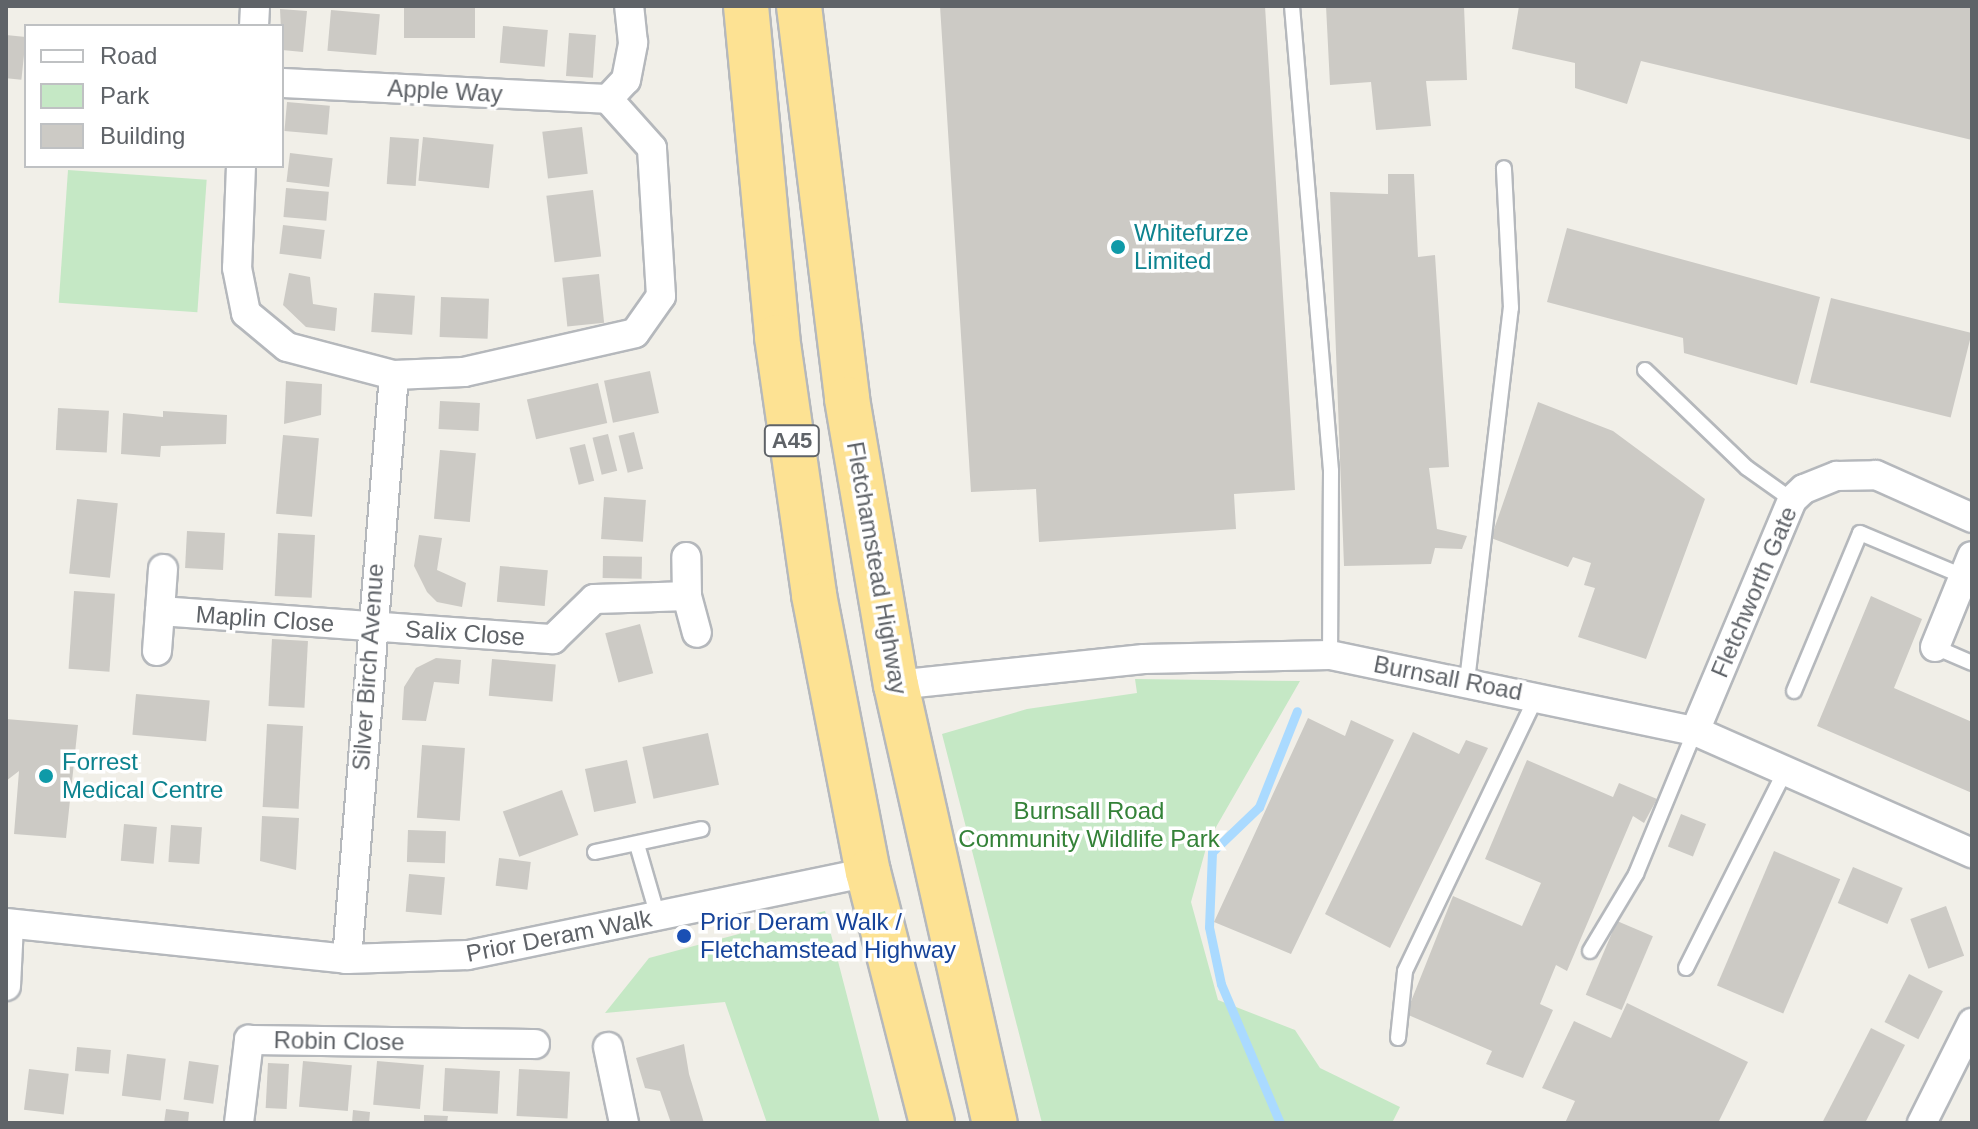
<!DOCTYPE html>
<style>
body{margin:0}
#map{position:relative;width:1978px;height:1129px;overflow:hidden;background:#f1efe8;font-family:Arial,sans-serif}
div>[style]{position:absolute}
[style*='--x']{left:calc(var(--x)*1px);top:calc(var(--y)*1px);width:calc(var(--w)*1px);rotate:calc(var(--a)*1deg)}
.green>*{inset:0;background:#c5e8c5;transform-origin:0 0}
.stream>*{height:9px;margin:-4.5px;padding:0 4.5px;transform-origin:4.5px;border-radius:4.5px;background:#aadaff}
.building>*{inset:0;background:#cccac5;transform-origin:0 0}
.roads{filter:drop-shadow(2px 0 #b5b8bc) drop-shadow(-2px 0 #b5b8bc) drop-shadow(0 2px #b5b8bc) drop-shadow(0 -2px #b5b8bc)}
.lane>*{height:14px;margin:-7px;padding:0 7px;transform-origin:7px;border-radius:7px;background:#fff}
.street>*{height:28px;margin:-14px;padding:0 14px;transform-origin:14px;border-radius:14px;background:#fff}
.highway>*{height:44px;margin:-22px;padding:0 22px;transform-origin:22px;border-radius:22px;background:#fde293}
.dots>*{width:22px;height:22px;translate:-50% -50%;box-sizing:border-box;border:4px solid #fff;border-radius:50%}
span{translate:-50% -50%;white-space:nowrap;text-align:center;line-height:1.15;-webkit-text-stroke:7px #fff;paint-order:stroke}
.shield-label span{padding:2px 6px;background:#fff;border:2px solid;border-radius:6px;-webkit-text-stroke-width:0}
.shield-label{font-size:22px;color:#5f6368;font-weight:700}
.street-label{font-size:24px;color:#5f6368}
.culture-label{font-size:24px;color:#0d838f}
.left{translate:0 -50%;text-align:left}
.park-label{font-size:24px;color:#348238}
.transit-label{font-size:24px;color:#164399}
.frame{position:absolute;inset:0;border:8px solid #5f6368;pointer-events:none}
.legend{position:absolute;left:24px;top:24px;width:260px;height:144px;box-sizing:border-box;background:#fff;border:2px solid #bfc1c3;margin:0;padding:10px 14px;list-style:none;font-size:24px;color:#5f6368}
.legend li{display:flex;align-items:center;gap:16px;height:40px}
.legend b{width:40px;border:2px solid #bfc1c3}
</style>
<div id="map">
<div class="green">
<i style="left:68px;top:170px;width:139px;height:133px;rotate:4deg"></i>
<i style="clip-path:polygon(1135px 679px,1300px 681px,1208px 841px,1191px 902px,1218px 1000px,1295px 1030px,1320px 1068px,1400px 1107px,1392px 1123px,1042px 1123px,942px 734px,1027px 709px,1137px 693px)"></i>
<i style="clip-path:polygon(825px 911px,880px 1123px,767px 1123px,725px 1002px,605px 1013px,649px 958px)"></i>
</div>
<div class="stream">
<i style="--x:1280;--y:1123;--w:151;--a:-113"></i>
<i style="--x:1221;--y:984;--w:58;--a:-101.9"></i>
<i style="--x:1209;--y:927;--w:75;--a:-87.7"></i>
<i style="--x:1212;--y:852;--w:65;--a:-43.8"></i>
<i style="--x:1259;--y:807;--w:103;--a:-68.4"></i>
</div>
<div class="building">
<i style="left:404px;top:6px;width:71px;height:32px"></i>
<i style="clip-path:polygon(940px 6px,1265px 6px,1295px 490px,1234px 494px,1236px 529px,1039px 542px,1036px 489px,971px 492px)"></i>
<i style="clip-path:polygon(1326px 6px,1464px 6px,1467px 80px,1426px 81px,1431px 126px,1376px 130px,1371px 82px,1330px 85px)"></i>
<i style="clip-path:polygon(1519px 6px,1972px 6px,1972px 140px,1641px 61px,1627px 104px,1575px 88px,1575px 63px,1512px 49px)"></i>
<i style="clip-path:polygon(280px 9px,307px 11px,303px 52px,282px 50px)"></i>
<i style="left:331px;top:10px;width:49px;height:41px;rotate:5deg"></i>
<i style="left:503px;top:26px;width:45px;height:37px;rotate:5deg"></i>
<i style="left:569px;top:33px;width:27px;height:43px;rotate:4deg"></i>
<i style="left:6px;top:35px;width:20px;height:43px;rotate:6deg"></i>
<i style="left:287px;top:102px;width:43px;height:29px;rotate:5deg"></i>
<i style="left:582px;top:127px;width:47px;height:40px;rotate:83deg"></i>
<i style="left:390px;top:137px;width:29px;height:47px;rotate:4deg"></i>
<i style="left:423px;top:137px;width:71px;height:44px;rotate:6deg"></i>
<i style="left:290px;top:153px;width:43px;height:29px;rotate:7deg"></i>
<i style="clip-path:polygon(1388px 174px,1414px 174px,1418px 257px,1435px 255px,1449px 467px,1429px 468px,1437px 529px,1467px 536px,1462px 549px,1435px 548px,1431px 564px,1344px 566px,1330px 192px,1388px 194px)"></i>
<i style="left:286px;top:188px;width:43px;height:29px;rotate:5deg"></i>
<i style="left:593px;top:190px;width:67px;height:47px;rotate:83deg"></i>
<i style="left:283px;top:225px;width:42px;height:29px;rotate:7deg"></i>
<i style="clip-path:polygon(1567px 228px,1820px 297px,1797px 385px,1684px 353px,1683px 338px,1547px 302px)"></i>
<i style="clip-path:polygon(289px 273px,310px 277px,313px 304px,337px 308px,335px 331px,306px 327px,283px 305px)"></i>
<i style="left:599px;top:274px;width:49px;height:37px;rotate:84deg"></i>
<i style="left:374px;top:293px;width:41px;height:39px;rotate:4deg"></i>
<i style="left:441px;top:297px;width:48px;height:40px;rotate:2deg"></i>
<i style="left:1831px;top:298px;width:145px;height:87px;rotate:14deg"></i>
<i style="left:650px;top:371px;width:43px;height:47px;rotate:78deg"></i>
<i style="clip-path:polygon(286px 381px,322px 384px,321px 415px,284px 424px)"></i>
<i style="left:598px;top:383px;width:41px;height:73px;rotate:77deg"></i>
<i style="left:440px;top:401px;width:40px;height:28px;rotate:3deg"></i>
<i style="clip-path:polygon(1538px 402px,1613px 431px,1705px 499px,1646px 659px,1578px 637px,1595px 588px,1584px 585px,1591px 563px,1573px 557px,1568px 567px,1491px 538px)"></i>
<i style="left:58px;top:408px;width:51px;height:42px;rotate:3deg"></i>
<i style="clip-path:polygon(163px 411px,227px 415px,226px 444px,161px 446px,160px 457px,121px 454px,123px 413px,163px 417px)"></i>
<i style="left:634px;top:432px;width:38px;height:16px;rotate:76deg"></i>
<i style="left:608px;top:434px;width:38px;height:16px;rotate:76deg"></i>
<i style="left:283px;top:435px;width:36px;height:79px;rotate:5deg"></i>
<i style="left:585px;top:444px;width:38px;height:16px;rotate:76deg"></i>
<i style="left:440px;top:450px;width:36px;height:69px;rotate:5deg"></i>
<i style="left:604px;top:497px;width:42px;height:42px;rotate:4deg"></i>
<i style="left:77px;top:499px;width:41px;height:75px;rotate:6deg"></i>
<i style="left:187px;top:531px;width:38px;height:37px;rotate:3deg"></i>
<i style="left:278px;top:533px;width:37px;height:63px;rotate:3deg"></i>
<i style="clip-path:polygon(419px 535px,442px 538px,437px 570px,466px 583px,462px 607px,437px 602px,427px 592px,414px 566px)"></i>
<i style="left:603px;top:556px;width:39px;height:22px;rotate:1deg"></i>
<i style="left:500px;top:566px;width:48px;height:36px;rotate:5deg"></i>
<i style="left:74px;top:591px;width:41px;height:78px;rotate:4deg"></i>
<i style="clip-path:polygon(1871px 596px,1922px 619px,1894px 688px,1972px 722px,1972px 793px,1817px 726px)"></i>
<i style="left:640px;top:624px;width:51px;height:36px;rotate:75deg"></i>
<i style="left:272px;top:639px;width:36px;height:67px;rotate:3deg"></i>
<i style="clip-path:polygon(436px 658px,461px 660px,459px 684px,434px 682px,426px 721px,402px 720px,404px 687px,416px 668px)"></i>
<i style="left:492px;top:659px;width:64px;height:37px;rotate:5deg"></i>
<i style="left:136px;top:694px;width:74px;height:41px;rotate:5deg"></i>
<i style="clip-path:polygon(1308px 718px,1345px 736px,1351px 720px,1394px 740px,1291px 954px,1214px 922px)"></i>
<i style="clip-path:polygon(6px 719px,78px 725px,66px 838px,14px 834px,19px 771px,6px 781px)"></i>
<i style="left:267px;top:724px;width:36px;height:83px;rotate:3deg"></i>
<i style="clip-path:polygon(1413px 732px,1459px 754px,1466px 740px,1488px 748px,1390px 948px,1325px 914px)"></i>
<i style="left:708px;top:733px;width:53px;height:67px;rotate:78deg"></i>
<i style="left:422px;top:745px;width:43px;height:73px;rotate:4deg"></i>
<i style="left:627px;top:760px;width:44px;height:43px;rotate:78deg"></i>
<i style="clip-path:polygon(1527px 760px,1613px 797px,1619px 783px,1657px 799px,1644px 823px,1633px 816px,1567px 971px,1556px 965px,1540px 1004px,1553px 1010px,1523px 1078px,1486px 1064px,1492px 1051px,1406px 1014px,1453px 896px,1522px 926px,1541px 883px,1485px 859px)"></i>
<i style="left:562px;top:790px;width:48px;height:63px;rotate:70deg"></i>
<i style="left:1681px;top:814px;width:27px;height:35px;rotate:22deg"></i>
<i style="clip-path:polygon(262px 816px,299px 818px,296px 870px,260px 861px)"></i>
<i style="left:124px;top:824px;width:33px;height:37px;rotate:5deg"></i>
<i style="left:171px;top:825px;width:31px;height:37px;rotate:4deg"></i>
<i style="left:408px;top:830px;width:38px;height:32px;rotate:2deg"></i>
<i style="left:1774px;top:851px;width:72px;height:146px;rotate:23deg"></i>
<i style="left:499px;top:858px;width:32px;height:28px;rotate:7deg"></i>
<i style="left:1853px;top:867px;width:54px;height:39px;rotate:23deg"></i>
<i style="left:409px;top:874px;width:36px;height:38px;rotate:5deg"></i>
<i style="left:1946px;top:906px;width:53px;height:38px;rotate:70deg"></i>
<i style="left:1617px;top:921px;width:39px;height:80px;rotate:23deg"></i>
<i style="left:1909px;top:974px;width:38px;height:54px;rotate:27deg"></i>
<i style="clip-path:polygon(1627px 1003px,1748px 1062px,1718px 1123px,1565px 1123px,1575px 1101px,1542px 1088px,1574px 1021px,1611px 1038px)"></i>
<i style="clip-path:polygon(1871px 1028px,1905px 1045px,1865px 1123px,1822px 1123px)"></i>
<i style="clip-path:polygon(684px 1044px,689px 1074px,704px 1123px,671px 1123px,660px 1091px,645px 1088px,636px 1058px)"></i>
<i style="left:77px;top:1047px;width:34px;height:24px;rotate:5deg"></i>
<i style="left:127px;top:1054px;width:39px;height:42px;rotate:7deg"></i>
<i style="left:189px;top:1061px;width:30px;height:39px;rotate:8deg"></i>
<i style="left:303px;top:1061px;width:49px;height:46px;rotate:5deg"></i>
<i style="left:377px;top:1061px;width:47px;height:44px;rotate:5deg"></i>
<i style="left:268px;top:1063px;width:21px;height:45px;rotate:3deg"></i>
<i style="left:445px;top:1068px;width:55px;height:43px;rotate:3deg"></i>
<i style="left:29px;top:1069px;width:40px;height:41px;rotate:7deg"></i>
<i style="left:519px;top:1069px;width:51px;height:47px;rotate:3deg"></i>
<i style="clip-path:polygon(166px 1109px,189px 1112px,188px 1123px,164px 1123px)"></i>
<i style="clip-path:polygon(353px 1110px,370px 1112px,369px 1123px,352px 1123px)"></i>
<i style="clip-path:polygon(424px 1115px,448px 1116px,447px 1123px,424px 1123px)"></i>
</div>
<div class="roads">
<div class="lane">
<i style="--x:1292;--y:6;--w:467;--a:85.2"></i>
<i style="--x:1331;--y:471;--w:184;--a:90.3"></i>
<i style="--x:1645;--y:370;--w:141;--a:43.9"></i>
<i style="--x:1747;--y:468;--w:55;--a:35.4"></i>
<i style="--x:1935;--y:647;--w:40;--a:23.4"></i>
<i style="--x:1467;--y:681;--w:376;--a:-83.3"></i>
<i style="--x:1511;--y:308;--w:140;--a:-92.9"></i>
<i style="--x:1794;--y:691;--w:171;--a:-67.3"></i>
<i style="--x:1860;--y:533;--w:112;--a:22.7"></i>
<i style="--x:638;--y:848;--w:72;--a:73.8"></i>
<i style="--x:595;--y:852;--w:109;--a:-12.1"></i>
<i style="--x:1590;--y:951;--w:90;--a:-59.1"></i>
<i style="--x:1636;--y:874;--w:155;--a:-67.6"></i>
<i style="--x:1686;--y:968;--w:218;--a:-63.3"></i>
<i style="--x:1398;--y:1038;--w:67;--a:-84"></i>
<i style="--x:1405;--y:971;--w:306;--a:-64.4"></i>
</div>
<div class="street">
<i style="--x:254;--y:26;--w:20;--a:-87"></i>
<i style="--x:282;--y:83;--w:326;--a:2.8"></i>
<i style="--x:241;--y:166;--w:102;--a:92.2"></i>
<i style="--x:237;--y:268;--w:46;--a:78.7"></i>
<i style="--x:246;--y:313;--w:53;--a:39.7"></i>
<i style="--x:287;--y:347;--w:111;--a:14.7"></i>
<i style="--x:394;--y:375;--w:70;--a:-2.5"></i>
<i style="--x:464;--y:372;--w:175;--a:-12.8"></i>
<i style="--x:635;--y:333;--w:45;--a:-54.9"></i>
<i style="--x:661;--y:296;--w:148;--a:-93.5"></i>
<i style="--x:652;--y:148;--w:66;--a:-131.9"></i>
<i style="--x:608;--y:99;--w:26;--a:-47"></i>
<i style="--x:626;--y:80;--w:38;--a:-79"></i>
<i style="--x:633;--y:43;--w:37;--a:-96"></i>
<i style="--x:163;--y:569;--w:42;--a:94.1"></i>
<i style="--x:160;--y:611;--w:394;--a:4.1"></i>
<i style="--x:553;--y:639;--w:57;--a:-44.3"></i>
<i style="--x:594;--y:599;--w:93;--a:-1.8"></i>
<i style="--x:687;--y:596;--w:39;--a:-91"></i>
<i style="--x:687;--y:596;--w:38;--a:75"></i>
<i style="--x:1935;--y:647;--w:98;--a:-67.9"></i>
<i style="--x:157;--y:651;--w:40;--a:-85.7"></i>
<i style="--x:896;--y:685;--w:249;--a:-6"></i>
<i style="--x:1144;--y:659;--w:186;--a:-1.2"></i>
<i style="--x:1330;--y:655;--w:373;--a:11.8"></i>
<i style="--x:1695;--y:731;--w:303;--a:23.8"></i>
<i style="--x:1695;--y:731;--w:251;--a:-67.2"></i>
<i style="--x:1792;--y:500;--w:16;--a:-43"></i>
<i style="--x:1804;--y:489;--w:35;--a:-22"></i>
<i style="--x:1837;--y:476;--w:39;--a:-1"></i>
<i style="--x:1876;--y:475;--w:105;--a:24.1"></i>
<i style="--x:6;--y:923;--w:343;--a:6"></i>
<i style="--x:347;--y:959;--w:121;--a:-1.9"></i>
<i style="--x:468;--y:955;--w:409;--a:-11.7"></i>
<i style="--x:347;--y:959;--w:586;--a:-85.4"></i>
<i style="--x:6;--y:986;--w:62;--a:-87.2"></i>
<i style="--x:608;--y:1047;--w:78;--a:78.1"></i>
<i style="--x:239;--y:1123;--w:84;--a:-83.1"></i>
<i style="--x:249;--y:1040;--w:286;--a:0.8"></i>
<i style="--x:1922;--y:1123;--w:112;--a:-63.4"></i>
</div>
<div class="highway">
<i style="--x:746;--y:6;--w:332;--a:84.6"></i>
<i style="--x:777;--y:337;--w:261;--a:81.8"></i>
<i style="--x:814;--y:595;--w:282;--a:79"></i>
<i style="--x:868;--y:872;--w:259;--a:75.7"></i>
<i style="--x:799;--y:6;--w:396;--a:83"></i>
<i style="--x:847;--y:399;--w:290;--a:80.3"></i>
<i style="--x:896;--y:685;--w:449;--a:77.3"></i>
</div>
</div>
<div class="dots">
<i style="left:1118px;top:247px;background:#0f9aa8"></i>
<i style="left:46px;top:776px;background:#0f9aa8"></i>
<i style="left:684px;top:936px;background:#1a4fb4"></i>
</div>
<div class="shield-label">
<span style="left:792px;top:441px">A45</span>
</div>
<div class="street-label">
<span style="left:445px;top:91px;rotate:3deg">Apple Way</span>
<span style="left:877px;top:568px;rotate:80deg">Fletchamstead Highway</span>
<span style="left:1754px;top:592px;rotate:-67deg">Fletchworth Gate</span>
<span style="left:265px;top:619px;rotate:4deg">Maplin Close</span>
<span style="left:465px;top:633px;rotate:4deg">Salix Close</span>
<span style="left:368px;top:667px;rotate:-86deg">Silver Birch Avenue</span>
<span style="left:1448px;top:678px;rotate:11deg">Burnsall Road</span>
<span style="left:559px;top:936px;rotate:-11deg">Prior Deram Walk</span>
<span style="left:339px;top:1041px;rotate:1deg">Robin Close</span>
</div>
<div class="culture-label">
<span class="left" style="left:1134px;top:247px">Whitefurze<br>Limited</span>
<span class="left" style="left:62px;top:776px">Forrest<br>Medical Centre</span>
</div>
<div class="park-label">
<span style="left:1089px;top:825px">Burnsall Road<br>Community Wildlife Park</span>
</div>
<div class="transit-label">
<span class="left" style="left:700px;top:936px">Prior Deram Walk /<br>Fletchamstead Highway</span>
</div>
<div class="frame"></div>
<ul class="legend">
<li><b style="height:10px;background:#fff"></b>Road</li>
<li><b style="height:22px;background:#c5e8c5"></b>Park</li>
<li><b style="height:22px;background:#cccac5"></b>Building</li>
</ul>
</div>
